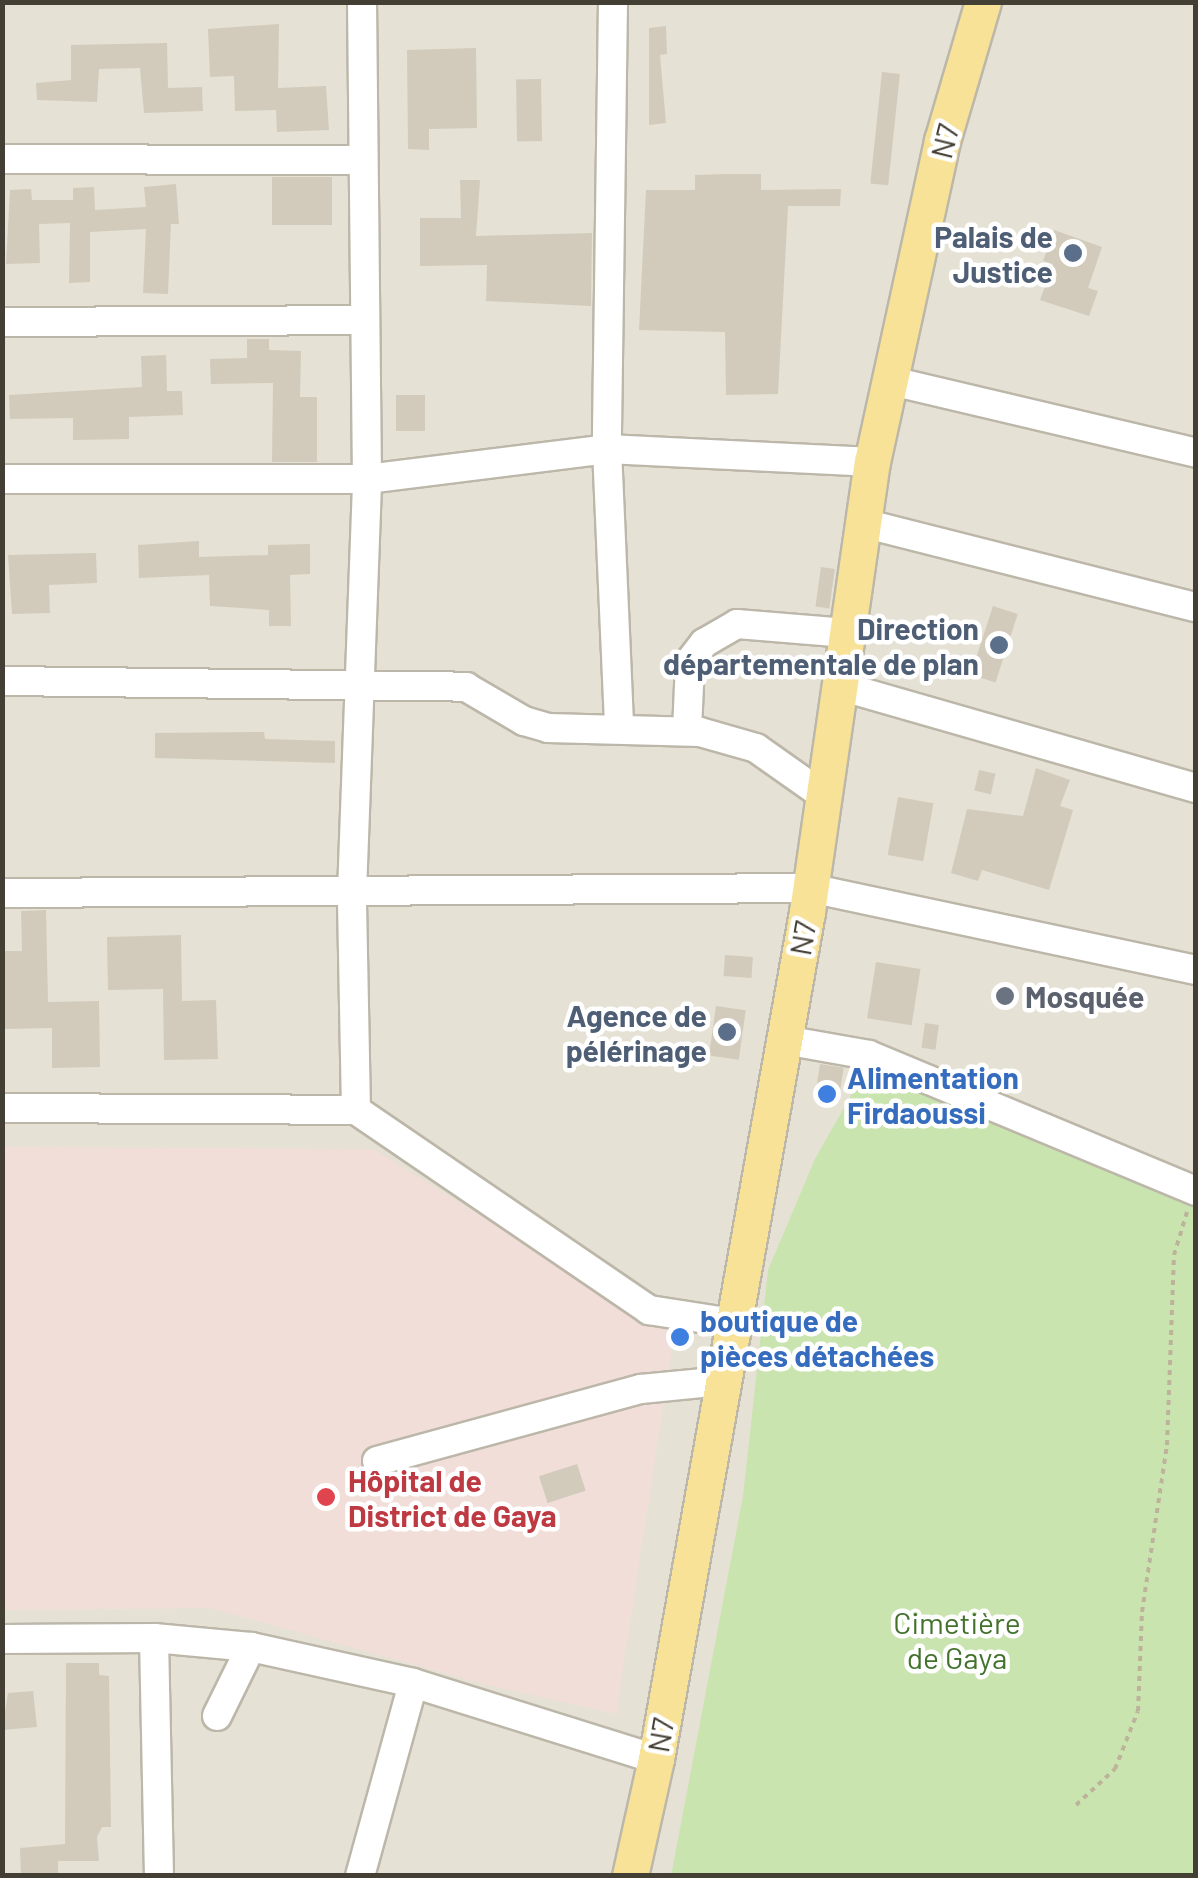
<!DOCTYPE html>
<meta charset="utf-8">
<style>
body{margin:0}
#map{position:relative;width:1198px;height:1878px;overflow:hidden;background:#f2efe6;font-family:Barlow,sans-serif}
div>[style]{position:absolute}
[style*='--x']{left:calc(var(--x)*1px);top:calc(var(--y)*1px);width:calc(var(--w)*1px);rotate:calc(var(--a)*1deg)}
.residential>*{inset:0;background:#e5e1d4;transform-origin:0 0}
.medical>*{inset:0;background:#f2ded9}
.green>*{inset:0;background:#cae4b0}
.building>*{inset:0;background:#d2cbbc;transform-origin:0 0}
.path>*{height:4px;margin-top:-2px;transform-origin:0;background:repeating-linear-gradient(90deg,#bdb39b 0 5px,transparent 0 10px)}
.roads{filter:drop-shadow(2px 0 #bcb7a9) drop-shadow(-2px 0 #bcb7a9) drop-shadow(0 2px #bcb7a9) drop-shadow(0 -2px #bcb7a9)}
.minor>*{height:28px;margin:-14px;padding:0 14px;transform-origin:14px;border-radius:14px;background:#fff}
.major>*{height:35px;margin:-17.5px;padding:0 17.5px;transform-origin:17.5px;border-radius:17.5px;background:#f8e298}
.dots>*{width:28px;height:28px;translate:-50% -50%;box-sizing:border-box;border:5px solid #fff;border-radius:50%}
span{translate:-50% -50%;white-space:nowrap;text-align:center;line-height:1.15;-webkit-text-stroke:9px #fff;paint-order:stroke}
.street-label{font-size:30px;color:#443f35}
.service-label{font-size:30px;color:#4e5e75;font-weight:700}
.right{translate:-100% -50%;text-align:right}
.worship-label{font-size:30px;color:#5b616d;font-weight:700}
.left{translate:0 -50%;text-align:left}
.shop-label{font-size:30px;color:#366cbe;font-weight:700}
.health-label{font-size:30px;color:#be3a42;font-weight:700}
.park-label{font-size:30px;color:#43722c}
.frame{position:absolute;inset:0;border:5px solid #443f35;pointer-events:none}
</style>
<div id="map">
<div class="residential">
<i style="left:3px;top:3px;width:1192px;height:1872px"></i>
</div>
<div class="medical">
<i style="clip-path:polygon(2px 1147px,373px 1149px,674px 1336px,616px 1714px,487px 1685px,211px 1608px,3px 1610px)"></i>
</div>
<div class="green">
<i style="clip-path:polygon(877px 1075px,1195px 1205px,1195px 1875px,671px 1876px,743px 1496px,768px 1270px,815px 1159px,859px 1081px,874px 1084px)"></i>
</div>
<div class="building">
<i style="clip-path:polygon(279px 24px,278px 88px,326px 86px,329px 130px,277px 132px,276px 110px,235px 111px,234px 76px,210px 77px,208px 29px)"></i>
<i style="clip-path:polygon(666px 26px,667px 54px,660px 55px,666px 123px,649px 125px,649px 28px)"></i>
<i style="clip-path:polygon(167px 43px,168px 88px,202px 87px,203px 111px,144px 113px,140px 68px,99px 69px,97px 102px,37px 100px,36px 83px,71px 80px,71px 45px)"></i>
<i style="clip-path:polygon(476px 48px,477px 128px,429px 129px,429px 150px,408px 149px,407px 50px)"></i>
<i style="left:882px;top:72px;width:18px;height:112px;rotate:6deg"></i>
<i style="left:541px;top:79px;width:62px;height:25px;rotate:89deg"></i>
<i style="clip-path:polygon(727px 174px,761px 174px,761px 190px,841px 189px,840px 206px,788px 206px,778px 394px,726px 395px,725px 332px,639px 330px,646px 190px,695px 190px,695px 175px)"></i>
<i style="left:272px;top:177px;width:60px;height:48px"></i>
<i style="clip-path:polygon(460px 180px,480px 180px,476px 236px,592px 233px,591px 306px,486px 301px,487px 265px,420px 266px,420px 218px,461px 218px)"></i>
<i style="clip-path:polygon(176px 184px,179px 224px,171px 224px,168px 294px,143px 293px,146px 229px,90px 232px,90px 282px,69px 283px,70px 223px,39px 224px,40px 263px,6px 264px,10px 190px,31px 189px,32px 200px,73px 200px,73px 188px,94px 187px,95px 210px,146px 207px,144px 187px)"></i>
<i style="clip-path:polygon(1054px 230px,1102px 247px,1088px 288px,1098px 291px,1089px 316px,1040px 300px,1053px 264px,1043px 261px)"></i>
<i style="clip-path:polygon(247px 339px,269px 339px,269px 350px,301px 351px,300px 397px,317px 397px,317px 462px,272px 462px,273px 383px,211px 384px,210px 359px,247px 358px)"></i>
<i style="clip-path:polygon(166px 355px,167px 391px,182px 391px,183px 415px,129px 417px,129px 439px,73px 440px,73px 418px,10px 419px,9px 395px,142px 387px,141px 356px)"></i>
<i style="left:425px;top:395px;width:36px;height:29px;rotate:90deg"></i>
<i style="clip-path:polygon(199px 541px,199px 557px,268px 555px,268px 545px,310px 544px,310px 574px,290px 575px,291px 626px,269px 626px,269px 610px,210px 606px,209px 575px,139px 578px,138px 545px)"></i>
<i style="clip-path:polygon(96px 553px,97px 583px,49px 585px,50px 613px,12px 614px,8px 555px)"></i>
<i style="left:821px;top:567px;width:14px;height:40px;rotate:8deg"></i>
<i style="left:993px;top:606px;width:26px;height:72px;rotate:18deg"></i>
<i style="clip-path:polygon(264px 732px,265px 739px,335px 741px,335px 763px,155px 758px,155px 733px)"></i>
<i style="clip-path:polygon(1036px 768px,1070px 780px,1060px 806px,1073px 810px,1049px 890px,982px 870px,978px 881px,951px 873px,967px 809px,1023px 816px)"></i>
<i style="left:979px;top:770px;width:17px;height:21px;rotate:13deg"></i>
<i style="left:898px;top:797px;width:36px;height:59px;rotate:10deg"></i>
<i style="clip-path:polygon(46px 910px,48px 1002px,99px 1001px,100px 1067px,52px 1068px,52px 1028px,2px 1029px,2px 951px,22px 951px,21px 911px)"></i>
<i style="clip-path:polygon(181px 935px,182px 1001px,216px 1000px,218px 1059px,164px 1060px,163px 989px,108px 990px,107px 937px)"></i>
<i style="left:725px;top:955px;width:28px;height:21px;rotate:4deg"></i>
<i style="left:876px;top:962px;width:45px;height:57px;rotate:9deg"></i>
<i style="left:716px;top:1006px;width:30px;height:50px;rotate:8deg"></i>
<i style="left:925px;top:1023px;width:14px;height:25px;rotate:8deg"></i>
<i style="left:820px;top:1064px;width:24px;height:36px;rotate:9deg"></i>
<i style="left:577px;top:1464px;width:28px;height:40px;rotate:72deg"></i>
<i style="clip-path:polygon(66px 1663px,99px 1663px,99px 1675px,109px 1676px,111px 1827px,102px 1827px,97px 1837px,99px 1861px,58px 1861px,58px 1875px,21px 1875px,20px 1848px,65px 1844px)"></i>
<i style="clip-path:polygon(33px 1691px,37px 1727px,2px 1730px,8px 1693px)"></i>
</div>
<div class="path">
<i style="--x:1076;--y:1805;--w:53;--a:-42.7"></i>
<i style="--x:1115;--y:1769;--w:62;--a:-68.4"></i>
<i style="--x:1138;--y:1711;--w:99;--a:-87.7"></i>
<i style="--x:1142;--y:1612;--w:169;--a:-81.5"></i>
<i style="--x:1167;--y:1445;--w:190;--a:-87.9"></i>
<i style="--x:1174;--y:1255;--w:45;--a:-73.2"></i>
</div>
<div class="roads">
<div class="minor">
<i style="--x:613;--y:2;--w:447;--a:90.8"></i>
<i style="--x:607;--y:449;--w:278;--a:87.5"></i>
<i style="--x:2;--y:159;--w:361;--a:0.2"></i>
<i style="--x:2;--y:322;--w:363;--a:-0.3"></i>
<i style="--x:892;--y:381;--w:312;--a:13.3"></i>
<i style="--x:2;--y:479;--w:365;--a:0"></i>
<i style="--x:367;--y:479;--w:242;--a:-7.1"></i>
<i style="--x:607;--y:449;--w:265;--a:2.8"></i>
<i style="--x:863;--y:523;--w:343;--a:14.2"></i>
<i style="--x:2;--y:681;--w:464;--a:0.7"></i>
<i style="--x:466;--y:687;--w:67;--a:30.4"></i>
<i style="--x:524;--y:721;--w:25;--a:16"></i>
<i style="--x:548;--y:728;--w:152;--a:1.5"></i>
<i style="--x:700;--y:732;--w:58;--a:15.9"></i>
<i style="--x:756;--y:748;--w:83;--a:35.2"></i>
<i style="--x:840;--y:686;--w:370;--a:16"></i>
<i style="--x:687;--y:731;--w:70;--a:-87.5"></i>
<i style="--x:690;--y:661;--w:23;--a:-52"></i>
<i style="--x:704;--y:643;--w:38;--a:-30"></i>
<i style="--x:737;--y:624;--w:110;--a:4.7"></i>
<i style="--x:2;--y:893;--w:808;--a:-0.35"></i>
<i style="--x:810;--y:888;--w:395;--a:12"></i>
<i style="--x:784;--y:1040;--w:86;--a:10"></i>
<i style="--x:869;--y:1055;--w:354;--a:22.6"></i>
<i style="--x:2;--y:1108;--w:354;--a:0.3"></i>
<i style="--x:356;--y:1110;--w:355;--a:34.3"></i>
<i style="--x:649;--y:1310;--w:84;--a:8.9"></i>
<i style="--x:356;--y:1110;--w:217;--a:-91.1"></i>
<i style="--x:352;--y:893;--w:414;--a:-87.9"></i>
<i style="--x:367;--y:479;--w:477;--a:-90.6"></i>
<i style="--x:377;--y:1461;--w:274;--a:-15.3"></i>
<i style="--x:641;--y:1389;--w:81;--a:-5.6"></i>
<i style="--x:154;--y:1638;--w:238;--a:88.8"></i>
<i style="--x:2;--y:1639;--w:152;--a:-0.4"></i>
<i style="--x:154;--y:1638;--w:97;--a:5.3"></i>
<i style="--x:251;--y:1647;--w:166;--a:12.5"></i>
<i style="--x:413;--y:1683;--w:255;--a:17.4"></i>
<i style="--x:217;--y:1716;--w:77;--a:-63.8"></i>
<i style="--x:360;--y:1876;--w:200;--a:-74.6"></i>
</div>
<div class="major">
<i style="--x:630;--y:1876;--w:120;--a:-77.5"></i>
<i style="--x:656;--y:1759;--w:860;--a:-79.89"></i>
<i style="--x:807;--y:912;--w:455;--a:-81.8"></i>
<i style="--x:872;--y:462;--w:329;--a:-77.7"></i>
<i style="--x:942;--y:141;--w:145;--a:-73.6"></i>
</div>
</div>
<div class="dots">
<i style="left:1073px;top:253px;background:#5c6f8a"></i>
<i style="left:999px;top:645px;background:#5c6f8a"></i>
<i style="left:1005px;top:996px;background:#6b7280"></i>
<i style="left:727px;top:1032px;background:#5c6f8a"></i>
<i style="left:827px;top:1094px;background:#3f7fe0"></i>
<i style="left:680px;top:1337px;background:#3f7fe0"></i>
<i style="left:326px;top:1497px;background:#e0444e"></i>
</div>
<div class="street-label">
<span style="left:944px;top:141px;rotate:-76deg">N7</span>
<span style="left:802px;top:938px;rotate:-80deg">N7</span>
<span style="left:660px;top:1735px;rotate:-80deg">N7</span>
</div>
<div class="service-label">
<span class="right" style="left:1053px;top:253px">Palais de<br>Justice</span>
<span class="right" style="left:979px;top:645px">Direction<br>départementale de plan</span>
<span class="right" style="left:707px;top:1032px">Agence de<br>pélérinage</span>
</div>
<div class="worship-label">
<span class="left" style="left:1025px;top:996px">Mosquée</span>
</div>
<div class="shop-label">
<span class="left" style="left:847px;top:1094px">Alimentation<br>Firdaoussi</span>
<span class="left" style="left:700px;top:1337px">boutique de<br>pièces détachées</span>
</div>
<div class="health-label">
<span class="left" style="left:348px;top:1497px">Hôpital de<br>District de Gaya</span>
</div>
<div class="park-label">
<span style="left:957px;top:1639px">Cimetière<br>de Gaya</span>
</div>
<div class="frame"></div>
</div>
